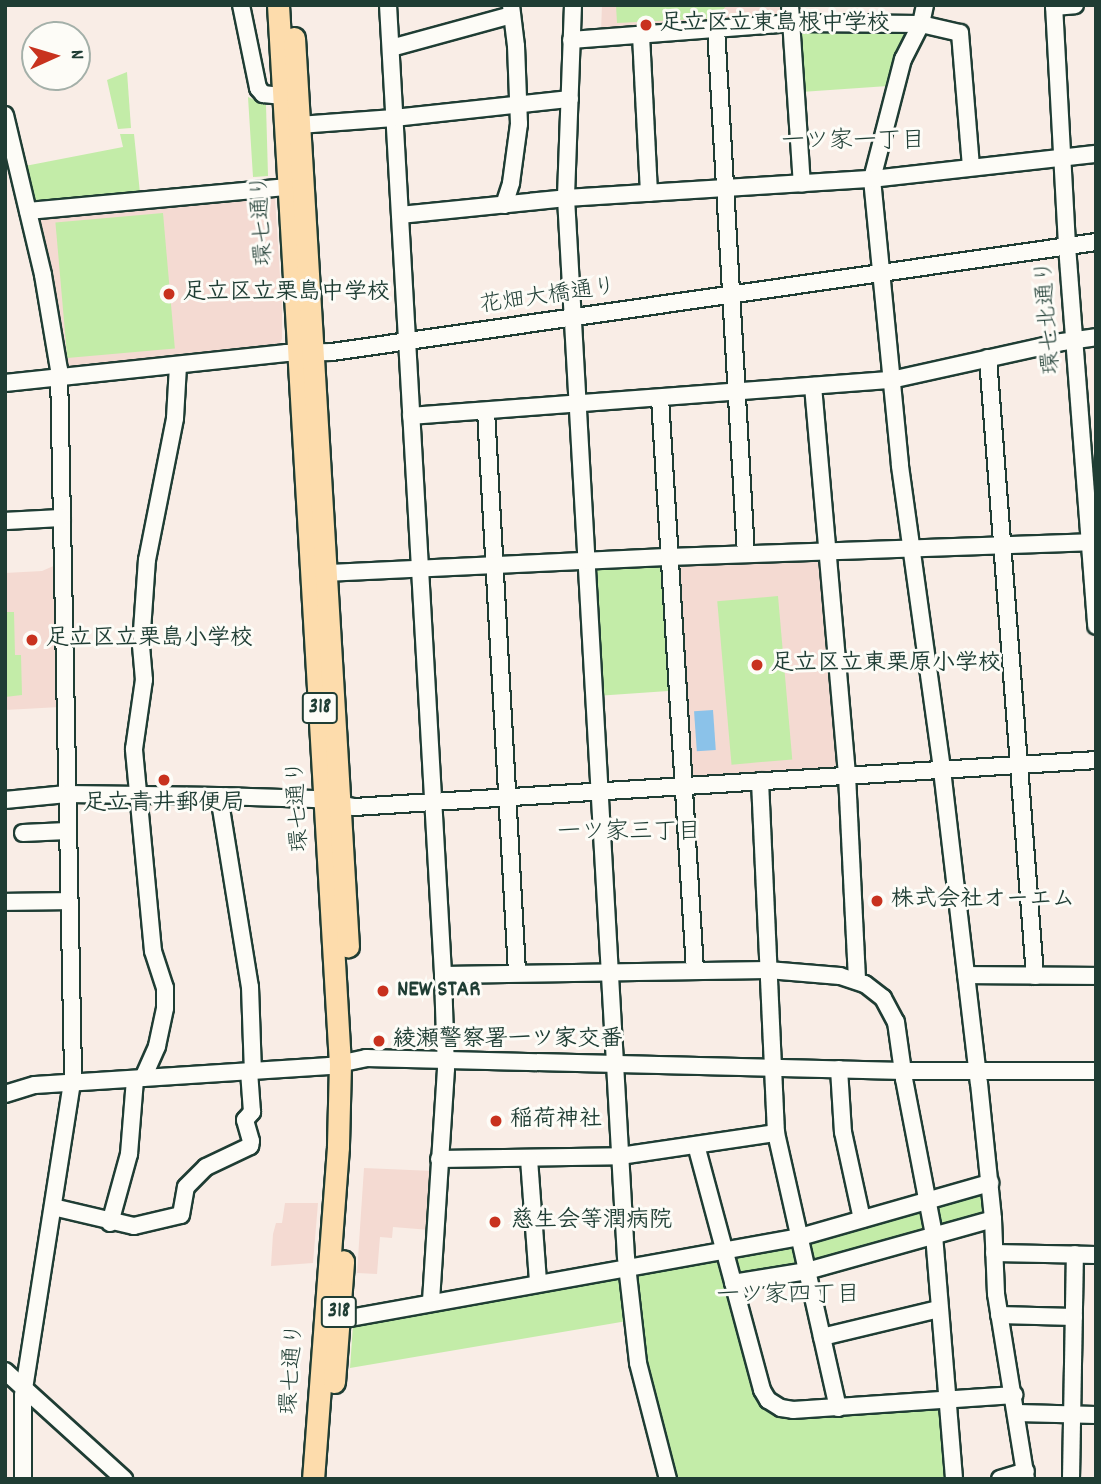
<!DOCTYPE html>
<meta charset="utf-8">
<style>
body{margin:0}
#map{position:relative;width:1101px;height:1484px;overflow:hidden;background:#f9ede6;font-family:Dekko,"Klee One",sans-serif}
div>[style]{position:absolute}
[style*='--x']{left:calc(var(--x)*1px);top:calc(var(--y)*1px);width:calc(var(--w)*1px);rotate:calc(var(--a)*1deg)}
.built>*{inset:0;background:#f4dad2}
.green>*{inset:0;background:#c3eca8;transform-origin:0 0}
.water>*{inset:0;background:#8bc2e9;transform-origin:0 0}
.roads{filter:drop-shadow(2px 0 #1f3d34) drop-shadow(-2px 0 #1f3d34) drop-shadow(0 2px #1f3d34) drop-shadow(0 -2px #1f3d34)}
.minor>*{height:16px;margin:-8px;padding:0 8px;transform-origin:8px;border-radius:8px;background:#fdfcf7}
.major>*{height:21px;margin:-10.5px;padding:0 10.5px;transform-origin:10.5px;border-radius:10.5px;background:#fddcac}
.dots>*{width:19px;height:19px;translate:-50% -50%;box-sizing:border-box;border:4px solid #fdfcf7;border-radius:50%}
span{translate:-50% -50%;white-space:nowrap;text-align:center;line-height:1.15;-webkit-text-stroke:6px #fdfcf7;paint-order:stroke}
.shield-label span{padding:2px 5px;background:#fdfcf7;border:2px solid;border-radius:5px;-webkit-text-stroke-width:0}
.shield-label{font-size:21px;color:#1f3d34;font-weight:700}
.poi-label{font-size:23px;color:#1f3d34;font-weight:700}
.left{translate:0 -50%;text-align:left}
.street-label{font-size:23px;color:#1f3d34}
.neighbourhood-label{font-size:24px;color:#1f3d34}
.frame{position:absolute;inset:0;border:7px solid #1f3d34;pointer-events:none}
.north{position:absolute;left:21px;top:21px;width:70px;height:70px;box-sizing:border-box;background:#fdfcf7;border:2px solid #a4b0a9;border-radius:50%;rotate:86deg;font-size:19px;font-weight:700;line-height:28px;text-align:center;color:#1f3d34}
.north::after{content:'';display:block;margin:auto;width:24px;height:32px;background:#c8321e;clip-path:polygon(50% 0,100% 100%,50% 72%,0 100%)}
</style>
<div id="map">
<div class="built">
<i style="clip-path:polygon(602px 5px,785px 5px,783px 18px,601px 32px)"></i>
<i style="clip-path:polygon(272px 194px,275px 198px,282px 308px,282px 339px,278px 346px,72px 369px,67px 365px,54px 281px,39px 220px,43px 216px)"></i>
<i style="clip-path:polygon(823px 559px,841px 765px,836px 769px,691px 778px,688px 775px,676px 566px)"></i>
<i style="clip-path:polygon(58px 564px,60px 707px,5px 710px,5px 573px,42px 571px)"></i>
<i style="clip-path:polygon(364px 1168px,433px 1171px,430px 1230px,393px 1227px,392px 1238px,380px 1237px,377px 1274px,357px 1273px)"></i>
<i style="clip-path:polygon(285px 1203px,318px 1203px,313px 1263px,271px 1266px,273px 1234px,276px 1223px,282px 1223px)"></i>
</div>
<div class="green">
<i style="clip-path:polygon(616px 5px,727px 5px,716px 18px,617px 23px)"></i>
<i style="clip-path:polygon(801px 30px,905px 31px,907px 34px,893px 65px,888px 86px,801px 92px,798px 34px)"></i>
<i style="clip-path:polygon(127px 72px,131px 128px,118px 129px,107px 80px)"></i>
<i style="clip-path:polygon(248px 97px,266px 105px,268px 176px,253px 177px)"></i>
<i style="clip-path:polygon(120px 134px,134px 134px,140px 193px,39px 204px,33px 201px,25px 166px,123px 147px)"></i>
<i style="left:163px;top:213px;width:136px;height:108px;rotate:85deg"></i>
<i style="left:663px;top:564px;width:127px;height:69px;rotate:86deg"></i>
<i style="left:778px;top:596px;width:164px;height:61px;rotate:85deg"></i>
<i style="clip-path:polygon(5px 612px,14px 612px,15px 655px,21px 655px,22px 695px,5px 697px)"></i>
<i style="clip-path:polygon(978px 1193px,984px 1196px,982px 1216px,941px 1229px,934px 1205px)"></i>
<i style="clip-path:polygon(920px 1209px,925px 1212px,925px 1234px,815px 1264px,809px 1261px,809px 1240px)"></i>
<i style="clip-path:polygon(792px 1243px,798px 1247px,801px 1264px,797px 1268px,739px 1279px,734px 1254px)"></i>
<i style="clip-path:polygon(714px 1257px,722px 1261px,757px 1397px,772px 1413px,792px 1418px,940px 1407px,949px 1479px,671px 1479px,641px 1364px,633px 1272px)"></i>
<i style="clip-path:polygon(619px 1275px,623px 1277px,627px 1321px,350px 1368px,353px 1325px)"></i>
</div>
<div class="water">
<i style="left:713px;top:710px;width:40px;height:19px;rotate:86deg"></i>
</div>
<div class="roads">
<div class="minor">
<i style="--x:241;--y:5;--w:85;--a:78.4"></i>
<i style="--x:258;--y:88;--w:8;--a:50"></i>
<i style="--x:263;--y:94;--w:20;--a:6"></i>
<i style="--x:388;--y:5;--w:972;--a:86.75"></i>
<i style="--x:443;--y:975;--w:94;--a:88.2"></i>
<i style="--x:446;--y:1069;--w:233;--a:93.7"></i>
<i style="--x:573;--y:5;--w:193;--a:92.1"></i>
<i style="--x:566;--y:198;--w:1061;--a:86.76"></i>
<i style="--x:626;--y:1257;--w:107;--a:83.5"></i>
<i style="--x:638;--y:1363;--w:120;--a:75.5"></i>
<i style="--x:790;--y:5;--w:179;--a:86.2"></i>
<i style="--x:925;--y:5;--w:19;--a:102"></i>
<i style="--x:921;--y:24;--w:39;--a:117"></i>
<i style="--x:903;--y:59;--w:124;--a:104.5"></i>
<i style="--x:872;--y:179;--w:288;--a:84.4"></i>
<i style="--x:900;--y:466;--w:307;--a:82.1"></i>
<i style="--x:942;--y:770;--w:315;--a:83.3"></i>
<i style="--x:979;--y:1083;--w:137;--a:84.1"></i>
<i style="--x:993;--y:1219;--w:75;--a:87.7"></i>
<i style="--x:996;--y:1294;--w:187;--a:80.8"></i>
<i style="--x:1054;--y:5;--w:241;--a:86.9"></i>
<i style="--x:1067;--y:246;--w:381;--a:85.6"></i>
<i style="--x:1054;--y:7;--w:21;--a:-5"></i>
<i style="--x:716;--y:28;--w:527;--a:86.74"></i>
<i style="--x:641;--y:35;--w:158;--a:87.1"></i>
<i style="--x:571;--y:40;--w:222;--a:-4.4"></i>
<i style="--x:792;--y:23;--w:129;--a:0.4"></i>
<i style="--x:921;--y:24;--w:40;--a:13"></i>
<i style="--x:960;--y:33;--w:134;--a:85.3"></i>
<i style="--x:391;--y:48;--w:125;--a:-15.3"></i>
<i style="--x:5;--y:115;--w:164;--a:76.6"></i>
<i style="--x:43;--y:275;--w:96;--a:80.4"></i>
<i style="--x:59;--y:370;--w:706;--a:88.86"></i>
<i style="--x:73;--y:1076;--w:324;--a:98.9"></i>
<i style="--x:23;--y:1396;--w:83;--a:90"></i>
<i style="--x:299;--y:125;--w:95;--a:-4.2"></i>
<i style="--x:394;--y:118;--w:177;--a:-6.2"></i>
<i style="--x:504;--y:205;--w:23;--a:-72"></i>
<i style="--x:511;--y:183;--w:60;--a:-82.3"></i>
<i style="--x:519;--y:124;--w:78;--a:-92.2"></i>
<i style="--x:516;--y:46;--w:41;--a:-97"></i>
<i style="--x:28;--y:211;--w:261;--a:-5.3"></i>
<i style="--x:400;--y:215;--w:167;--a:-5.8"></i>
<i style="--x:566;--y:198;--w:307;--a:-3.6"></i>
<i style="--x:872;--y:179;--w:225;--a:-6.4"></i>
<i style="--x:988;--y:358;--w:620;--a:85.65"></i>
<i style="--x:5;--y:383;--w:283;--a:-6.1"></i>
<i style="--x:286;--y:353;--w:46;--a:-1.2"></i>
<i style="--x:332;--y:352;--w:772;--a:-8.19"></i>
<i style="--x:813;--y:386;--w:390;--a:85"></i>
<i style="--x:847;--y:775;--w:206;--a:87.2"></i>
<i style="--x:660;--y:398;--w:574;--a:86.5"></i>
<i style="--x:486;--y:411;--w:562;--a:86.84"></i>
<i style="--x:411;--y:416;--w:481;--a:-4.3"></i>
<i style="--x:891;--y:380;--w:175;--a:-12.5"></i>
<i style="--x:1062;--y:342;--w:34;--a:-8"></i>
<i style="--x:5;--y:521;--w:57;--a:-3"></i>
<i style="--x:327;--y:573;--w:342;--a:-2.7"></i>
<i style="--x:669;--y:557;--w:427;--a:-2"></i>
<i style="--x:760;--y:781;--w:352;--a:87.4"></i>
<i style="--x:776;--y:1133;--w:282;--a:77.3"></i>
<i style="--x:219;--y:796;--w:193;--a:80.8"></i>
<i style="--x:250;--y:987;--w:84;--a:88"></i>
<i style="--x:5;--y:800;--w:62;--a:-5.5"></i>
<i style="--x:67;--y:794;--w:152;--a:0.8"></i>
<i style="--x:219;--y:796;--w:95;--a:1.8"></i>
<i style="--x:314;--y:799;--w:41;--a:11.3"></i>
<i style="--x:354;--y:807;--w:743;--a:-3.62"></i>
<i style="--x:23;--y:833;--w:44;--a:-2.6"></i>
<i style="--x:5;--y:902;--w:63;--a:-0.9"></i>
<i style="--x:443;--y:975;--w:325;--a:-0.9"></i>
<i style="--x:768;--y:970;--w:72;--a:4.8"></i>
<i style="--x:840;--y:976;--w:26;--a:18"></i>
<i style="--x:865;--y:984;--w:23;--a:38"></i>
<i style="--x:883;--y:998;--w:27;--a:62"></i>
<i style="--x:896;--y:1022;--w:58;--a:82"></i>
<i style="--x:904;--y:1079;--w:159;--a:79.1"></i>
<i style="--x:934;--y:1235;--w:245;--a:85.3"></i>
<i style="--x:966;--y:975;--w:130;--a:0.4"></i>
<i style="--x:839;--y:1069;--w:63;--a:86.4"></i>
<i style="--x:843;--y:1132;--w:89;--a:77.7"></i>
<i style="--x:143;--y:1078;--w:35;--a:-66"></i>
<i style="--x:157;--y:1046;--w:39;--a:-78"></i>
<i style="--x:165;--y:1008;--w:20;--a:-90"></i>
<i style="--x:165;--y:988;--w:39;--a:-108"></i>
<i style="--x:153;--y:951;--w:203;--a:-95.4"></i>
<i style="--x:134;--y:749;--w:70;--a:-81.8"></i>
<i style="--x:144;--y:680;--w:35;--a:-95"></i>
<i style="--x:141;--y:645;--w:85;--a:-86"></i>
<i style="--x:147;--y:560;--w:145;--a:-78.8"></i>
<i style="--x:175;--y:418;--w:52;--a:-86.7"></i>
<i style="--x:5;--y:1094;--w:31;--a:-17"></i>
<i style="--x:35;--y:1085;--w:295;--a:-3.7"></i>
<i style="--x:329;--y:1066;--w:38;--a:-12"></i>
<i style="--x:366;--y:1058;--w:538;--a:1.38"></i>
<i style="--x:904;--y:1071;--w:192;--a:0"></i>
<i style="--x:696;--y:1145;--w:254;--a:74.9"></i>
<i style="--x:762;--y:1390;--w:12;--a:59"></i>
<i style="--x:768;--y:1400;--w:15;--a:32"></i>
<i style="--x:781;--y:1408;--w:12;--a:9"></i>
<i style="--x:793;--y:1410;--w:222;--a:-3.9"></i>
<i style="--x:439;--y:1159;--w:181;--a:-0.9"></i>
<i style="--x:620;--y:1156;--w:158;--a:-8.4"></i>
<i style="--x:529;--y:1159;--w:123;--a:85.8"></i>
<i style="--x:53;--y:1207;--w:83;--a:13.2"></i>
<i style="--x:134;--y:1226;--w:48;--a:-13.2"></i>
<i style="--x:181;--y:1215;--w:28;--a:-80"></i>
<i style="--x:186;--y:1187;--w:28;--a:-45"></i>
<i style="--x:206;--y:1167;--w:49;--a:-25.5"></i>
<i style="--x:250;--y:1146;--w:5;--a:-79"></i>
<i style="--x:251;--y:1141;--w:22;--a:-106"></i>
<i style="--x:245;--y:1120;--w:11;--a:-49"></i>
<i style="--x:252;--y:1112;--w:41;--a:-94.2"></i>
<i style="--x:110;--y:1223;--w:72;--a:-74.6"></i>
<i style="--x:129;--y:1154;--w:75;--a:-85.4"></i>
<i style="--x:994;--y:1253;--w:102;--a:1.1"></i>
<i style="--x:733;--y:1283;--w:75;--a:-9.2"></i>
<i style="--x:807;--y:1271;--w:193;--a:-15.6"></i>
<i style="--x:999;--y:1315;--w:75;--a:1.5"></i>
<i style="--x:339;--y:1320;--w:468;--a:-10.2"></i>
<i style="--x:800;--y:1237;--w:198;--a:-15.9"></i>
<i style="--x:822;--y:1337;--w:120;--a:-13.5"></i>
<i style="--x:5;--y:1371;--w:161;--a:42.2"></i>
<i style="--x:1017;--y:1413;--w:79;--a:1.5"></i>
<i style="--x:1000;--y:1479;--w:27;--a:-17"></i>
<i style="--x:1071;--y:1479;--w:225;--a:-89"></i>
</div>
<div class="major">
<i style="--x:278;--y:5;--w:1060;--a:86.65"></i>
<i style="--x:340;--y:1063;--w:84;--a:91.4"></i>
<i style="--x:338;--y:1147;--w:333;--a:94.3"></i>
<i style="--x:294;--y:38;--w:910;--a:86.6"></i>
<i style="--x:334;--y:1382;--w:121;--a:-85.7"></i>
</div>
</div>
<div class="dots">
<i style="left:646px;top:25px;background:#c8321e"></i>
<i style="left:169px;top:294px;background:#c8321e"></i>
<i style="left:32px;top:640px;background:#c8321e"></i>
<i style="left:757px;top:665px;background:#c8321e"></i>
<i style="left:164px;top:780px;background:#c8321e"></i>
<i style="left:877px;top:901px;background:#c8321e"></i>
<i style="left:383px;top:991px;background:#c8321e"></i>
<i style="left:379px;top:1041px;background:#c8321e"></i>
<i style="left:496px;top:1121px;background:#c8321e"></i>
<i style="left:495px;top:1222px;background:#c8321e"></i>
</div>
<div class="shield-label">
<span style="left:320px;top:708px">318</span>
<span style="left:339px;top:1312px">318</span>
</div>
<div class="poi-label">
<span class="left" style="left:660px;top:25px">足立区立東島根中学校</span>
<span class="left" style="left:183px;top:294px">足立区立栗島中学校</span>
<span class="left" style="left:46px;top:640px">足立区立栗島小学校</span>
<span class="left" style="left:771px;top:665px">足立区立東栗原小学校</span>
<span style="left:164px;top:805px">足立青井郵便局</span>
<span class="left" style="left:891px;top:901px">株式会社オーエム</span>
<span class="left" style="left:397px;top:991px">NEW STAR</span>
<span class="left" style="left:393px;top:1041px">綾瀬警察署一ツ家交番</span>
<span class="left" style="left:510px;top:1121px">稲荷神社</span>
<span class="left" style="left:511px;top:1222px">慈生会等潤病院</span>
</div>
<div class="street-label">
<span style="left:264px;top:220px;rotate:-93deg">環七通り</span>
<span style="left:548px;top:298px;rotate:-8deg">花畑大橋通り</span>
<span style="left:1050px;top:317px;rotate:-94deg">環七北通り</span>
<span style="left:300px;top:806px;rotate:-93deg">環七通り</span>
<span style="left:294px;top:1369px;rotate:-86deg">環七通り</span>
</div>
<div class="neighbourhood-label">
<span style="left:853px;top:143px">一ツ家一丁目</span>
<span style="left:629px;top:834px">一ツ家三丁目</span>
<span style="left:788px;top:1297px">一ツ家四丁目</span>
</div>
<div class="frame"></div>
<div class="north">N</div>
</div>
